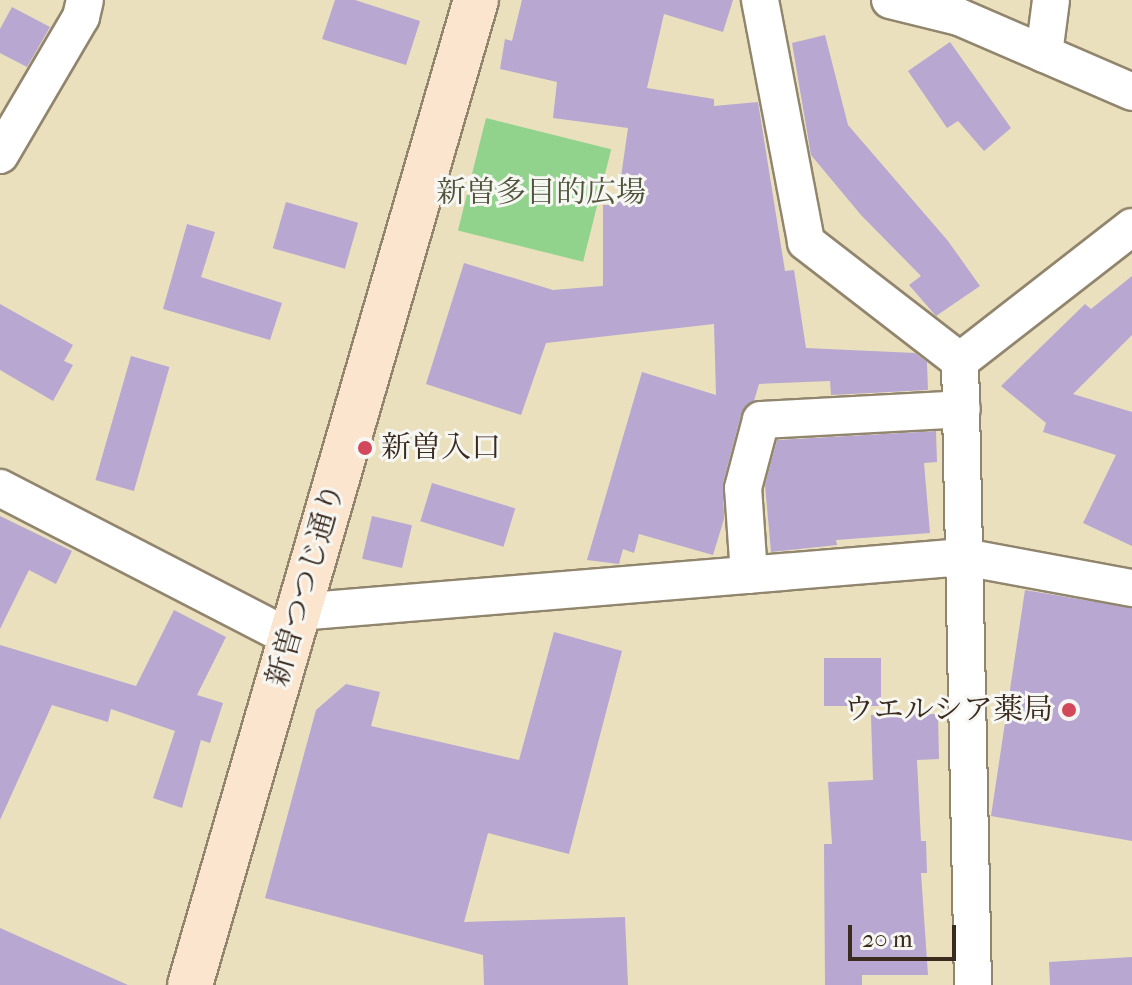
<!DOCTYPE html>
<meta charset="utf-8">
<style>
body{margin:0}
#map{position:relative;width:1132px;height:985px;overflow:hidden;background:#eae0bd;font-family:"IM FELL French Canon","Noto Serif JP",serif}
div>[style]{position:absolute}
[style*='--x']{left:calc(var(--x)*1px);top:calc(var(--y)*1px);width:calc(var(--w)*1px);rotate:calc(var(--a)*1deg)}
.green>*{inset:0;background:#91d38c;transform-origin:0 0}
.building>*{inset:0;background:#b7a7d1;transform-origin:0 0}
.roads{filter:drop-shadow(2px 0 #92856e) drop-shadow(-2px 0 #92856e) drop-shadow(0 2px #92856e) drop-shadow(0 -2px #92856e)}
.street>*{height:36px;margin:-18px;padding:0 18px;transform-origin:18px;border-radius:18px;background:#fff}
.secondary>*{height:44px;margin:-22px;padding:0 22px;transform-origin:22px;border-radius:22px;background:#fbe5cf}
.dots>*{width:22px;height:22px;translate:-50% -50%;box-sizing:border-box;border:4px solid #f6f6f2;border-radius:50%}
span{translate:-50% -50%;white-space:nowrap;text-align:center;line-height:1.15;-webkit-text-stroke:6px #f6f6f2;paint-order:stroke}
.park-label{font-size:30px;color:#50543a}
.poi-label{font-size:30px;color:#3b2a1e}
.left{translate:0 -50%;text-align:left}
.right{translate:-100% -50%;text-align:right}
.street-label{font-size:30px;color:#3b2a1e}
.scale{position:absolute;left:848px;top:925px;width:108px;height:36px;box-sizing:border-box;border:4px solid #3b2a1e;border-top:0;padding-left:10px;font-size:24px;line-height:28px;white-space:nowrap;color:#3b2a1e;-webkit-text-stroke:6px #f6f6f2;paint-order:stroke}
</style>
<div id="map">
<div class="green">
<i style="left:486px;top:118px;width:129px;height:116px;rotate:14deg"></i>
</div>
<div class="building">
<i style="clip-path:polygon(335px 0,355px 0,420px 21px,406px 65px,322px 39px)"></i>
<i style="clip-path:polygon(522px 0,733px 0,723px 32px,664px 14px,647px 88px,714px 99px,714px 106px,758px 102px,785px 271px,794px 270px,806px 348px,915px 353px,927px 362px,928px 390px,831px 395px,830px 381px,759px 384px,754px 401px,741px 415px,723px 483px,724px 519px,713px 555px,639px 534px,634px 553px,623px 549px,619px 564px,587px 560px,642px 372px,716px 395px,714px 324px,546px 343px,521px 415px,426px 384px,464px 263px,553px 290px,603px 286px,603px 205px,617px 205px,628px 128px,553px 118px,557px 82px,500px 69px,505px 39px,512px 41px)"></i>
<i style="clip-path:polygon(12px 7px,50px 27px,27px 67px,0 53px,0 29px)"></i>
<i style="clip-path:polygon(825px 35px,848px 125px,948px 241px,980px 286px,936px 316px,909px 285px,921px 276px,861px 215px,811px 155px,792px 43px)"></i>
<i style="clip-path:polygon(950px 42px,1011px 128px,984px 151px,958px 121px,947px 128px,908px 71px)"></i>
<i style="left:286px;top:202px;width:75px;height:48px;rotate:16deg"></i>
<i style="clip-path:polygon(187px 224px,215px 232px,201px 277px,282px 303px,270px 340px,163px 309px)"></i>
<i style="clip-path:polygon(1132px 276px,1132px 335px,1073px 394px,1132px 412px,1132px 546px,1083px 523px,1116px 455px,1043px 432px,1046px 423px,1001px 386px,1085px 304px,1091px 309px)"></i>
<i style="clip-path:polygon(0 304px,73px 345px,64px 361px,73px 365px,53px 401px,0 370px)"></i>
<i style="left:131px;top:356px;width:40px;height:129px;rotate:16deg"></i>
<i style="clip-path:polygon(936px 431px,937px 462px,924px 463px,930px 533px,836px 540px,837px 545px,771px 552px,765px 485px,777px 440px)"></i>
<i style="left:432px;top:483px;width:87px;height:40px;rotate:17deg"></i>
<i style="clip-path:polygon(0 516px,72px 551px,56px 584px,29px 570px,0 629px)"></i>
<i style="left:372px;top:516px;width:41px;height:44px;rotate:13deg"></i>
<i style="clip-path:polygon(1025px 590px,1132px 608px,1132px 841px,991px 816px)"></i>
<i style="clip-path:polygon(174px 610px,226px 637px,197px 695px,223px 703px,210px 743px,201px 740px,182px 808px,153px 798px,175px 731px,111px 709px,108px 722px,52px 705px,0 820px,0 645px,136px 686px)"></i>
<i style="clip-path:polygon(554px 632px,622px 651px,569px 854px,488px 833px,464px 922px,625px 917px,628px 985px,484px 985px,483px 955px,265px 898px,316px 710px,346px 684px,380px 692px,371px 726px,519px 760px)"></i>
<i style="left:881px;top:658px;width:48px;height:57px;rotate:90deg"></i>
<i style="clip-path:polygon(938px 714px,939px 759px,917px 760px,921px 841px,926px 841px,927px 873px,921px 873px,928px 975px,862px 975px,862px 985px,825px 985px,824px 844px,832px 844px,828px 782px,873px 780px,871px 715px)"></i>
<i style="clip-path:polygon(0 928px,128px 985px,0 985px)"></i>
<i style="clip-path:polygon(1132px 957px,1132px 985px,1050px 985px,1049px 962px)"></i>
</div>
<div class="roads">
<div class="street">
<i style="--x:760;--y:0;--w:246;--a:79.2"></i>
<i style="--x:806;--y:242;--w:195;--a:37.7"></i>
<i style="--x:890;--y:0;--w:71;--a:13.8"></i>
<i style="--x:959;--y:17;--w:189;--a:23.4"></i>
<i style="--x:1044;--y:54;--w:54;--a:-82.6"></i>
<i style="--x:0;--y:155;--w:160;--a:-59.6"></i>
<i style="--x:81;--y:17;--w:17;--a:-77"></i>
<i style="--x:0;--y:488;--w:326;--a:27.3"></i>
<i style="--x:749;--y:575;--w:87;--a:-93.9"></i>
<i style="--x:743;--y:488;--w:70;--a:-75.2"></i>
<i style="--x:761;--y:420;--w:201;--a:-3.1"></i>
<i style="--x:298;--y:612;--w:668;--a:-4.72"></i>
<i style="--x:964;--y:557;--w:171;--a:10.5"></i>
<i style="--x:973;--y:985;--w:624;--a:-91.19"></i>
<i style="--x:960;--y:361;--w:218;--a:-37.9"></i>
</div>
<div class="secondary">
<i style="--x:190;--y:985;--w:1026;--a:-73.81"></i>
</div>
</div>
<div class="dots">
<i style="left:365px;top:448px;background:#d1495b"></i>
<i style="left:1069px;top:710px;background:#d1495b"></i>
</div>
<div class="park-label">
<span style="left:541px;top:193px">新曽多目的広場</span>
</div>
<div class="poi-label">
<span class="left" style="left:381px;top:448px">新曽入口</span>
<span class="right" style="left:1053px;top:710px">ウエルシア薬局</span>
</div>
<div class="street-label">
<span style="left:306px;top:585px;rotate:-74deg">新曽つつじ通り</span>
</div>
<div class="scale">20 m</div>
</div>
